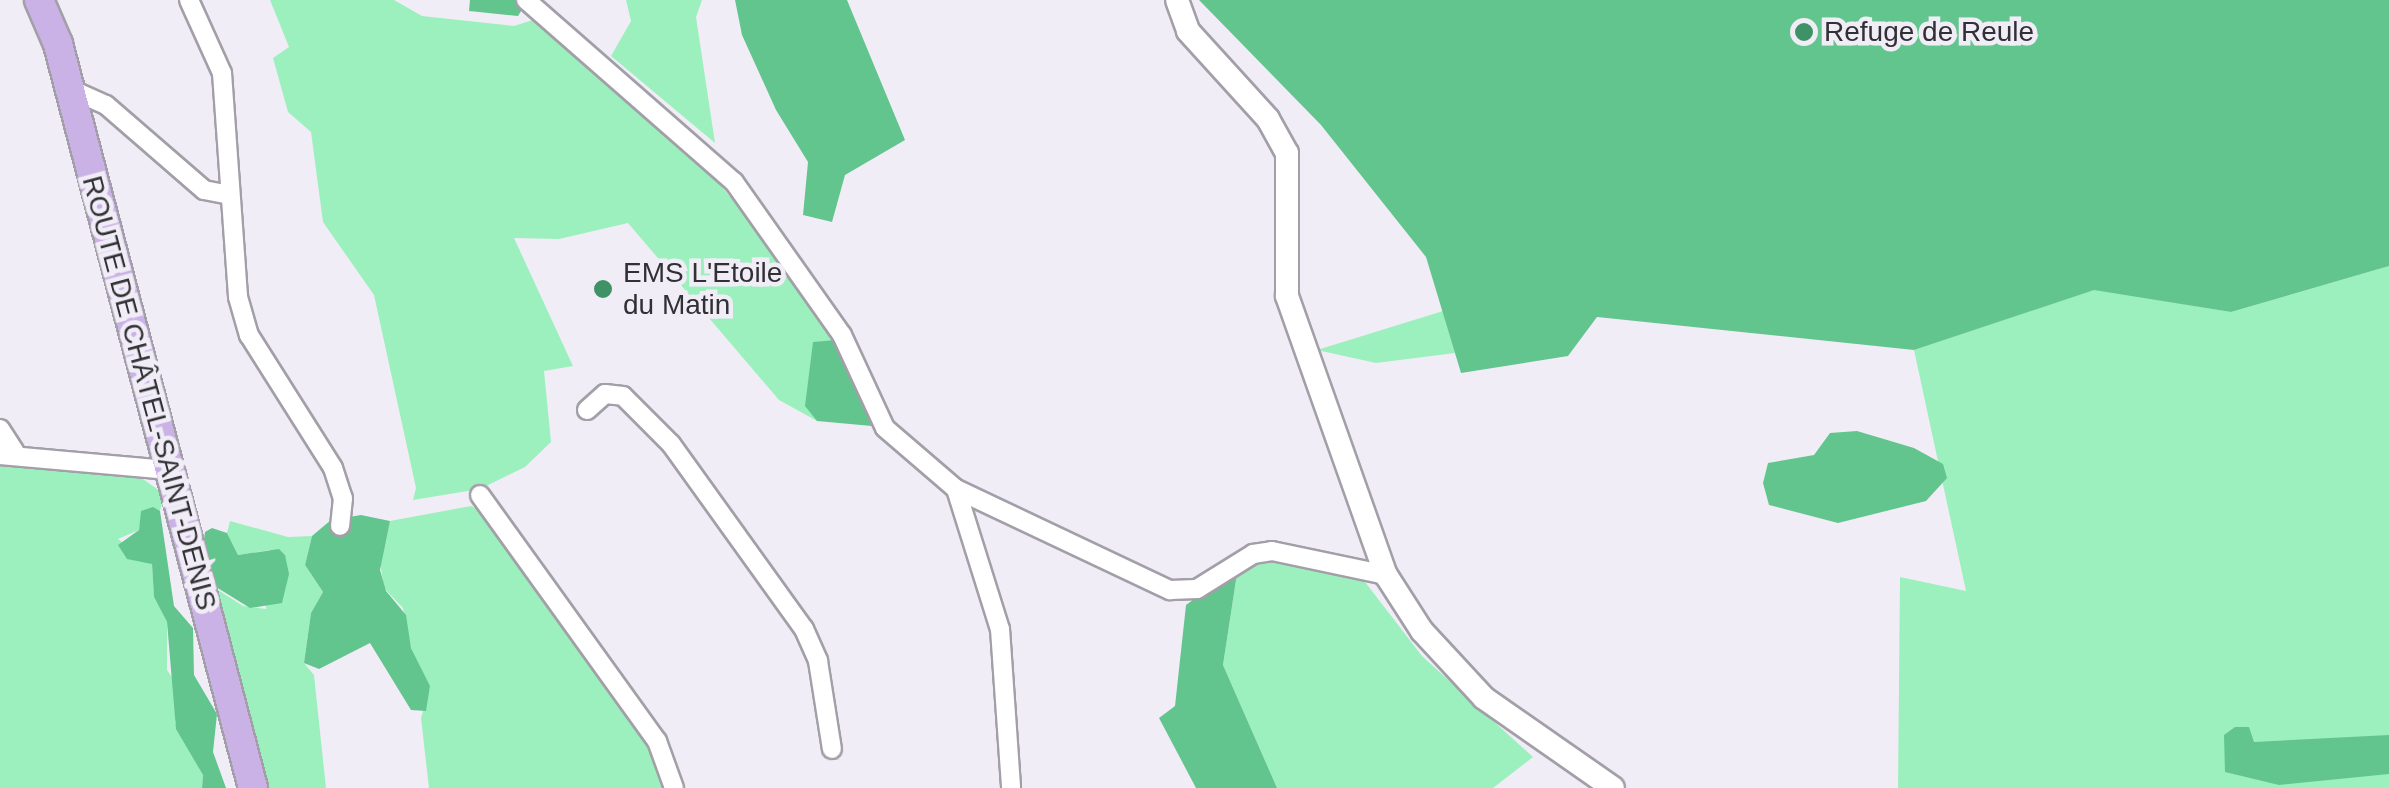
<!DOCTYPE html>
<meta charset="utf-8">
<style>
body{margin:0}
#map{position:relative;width:2389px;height:788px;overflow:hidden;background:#f1edf7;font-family:Helvetica,sans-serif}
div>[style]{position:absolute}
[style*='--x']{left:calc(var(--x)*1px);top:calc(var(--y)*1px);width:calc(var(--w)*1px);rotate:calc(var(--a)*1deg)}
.green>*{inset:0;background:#9cf0bd}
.forest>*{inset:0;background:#63c58e}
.roads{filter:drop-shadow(2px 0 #a39fa8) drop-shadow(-2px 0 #a39fa8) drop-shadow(0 2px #a39fa8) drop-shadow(0 -2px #a39fa8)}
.minor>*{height:18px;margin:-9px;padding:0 9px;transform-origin:9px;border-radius:9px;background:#fff}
.tertiary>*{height:22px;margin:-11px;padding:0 11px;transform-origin:11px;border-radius:11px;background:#fff}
.primary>*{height:28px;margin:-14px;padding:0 14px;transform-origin:14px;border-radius:14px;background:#cab2e7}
.dots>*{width:28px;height:28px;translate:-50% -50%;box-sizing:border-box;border:5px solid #f1edf7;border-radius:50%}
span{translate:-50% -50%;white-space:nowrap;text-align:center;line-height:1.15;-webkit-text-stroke:9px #f1edf7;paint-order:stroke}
.poi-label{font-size:28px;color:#313034}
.left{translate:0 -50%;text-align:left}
.street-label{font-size:28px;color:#313034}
</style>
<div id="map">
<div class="green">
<i style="clip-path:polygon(270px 0,394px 0,422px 16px,514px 26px,536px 19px,684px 142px,763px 236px,836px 340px,806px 406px,817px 421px,779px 400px,628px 223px,559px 239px,514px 238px,573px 366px,544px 371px,551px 442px,525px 467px,480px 489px,413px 500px,416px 488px,374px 295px,323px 222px,311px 132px,288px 112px,273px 58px,289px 47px)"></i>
<i style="clip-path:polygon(626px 0,702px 0,696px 17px,715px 143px,611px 56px,631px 21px)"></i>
<i style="clip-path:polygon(2389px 266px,2389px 788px,1898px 788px,1900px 577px,1966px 591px,1914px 350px,2094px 289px,2231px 312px)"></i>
<i style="clip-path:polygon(1443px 311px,1455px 353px,1376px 363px,1317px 350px)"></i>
<i style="clip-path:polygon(52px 464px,143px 479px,164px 494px,160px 511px,142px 511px,139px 530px,118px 539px,152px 564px,154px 597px,167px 622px,167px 670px,177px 685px,175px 723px,203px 775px,202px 788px,0 788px,0 466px)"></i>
<i style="clip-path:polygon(471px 506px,485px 513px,640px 728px,667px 788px,429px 788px,421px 718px,430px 687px,411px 648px,403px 608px,384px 588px,380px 562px,390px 521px)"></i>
<i style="clip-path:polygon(230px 521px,288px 537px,312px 536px,305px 565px,323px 592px,311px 613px,304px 663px,314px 675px,326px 788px,264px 788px,215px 588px,243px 606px,266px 609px,270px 550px,238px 555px,227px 533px)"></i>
<i style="clip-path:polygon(1299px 559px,1362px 578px,1422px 656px,1533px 757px,1493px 788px,1277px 788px,1223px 665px,1238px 567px)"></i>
</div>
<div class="forest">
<i style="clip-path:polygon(470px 0,528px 0,518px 16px,469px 11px)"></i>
<i style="clip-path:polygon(735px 0,847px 0,905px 140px,845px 175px,832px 222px,803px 215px,808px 162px,776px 110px,742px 35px)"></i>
<i style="clip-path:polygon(1199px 0,2389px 0,2389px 266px,2231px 312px,2094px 290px,1914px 350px,1597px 317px,1568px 356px,1461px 373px,1426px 257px,1321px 125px)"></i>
<i style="clip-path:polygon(836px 340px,872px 426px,817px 421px,805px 406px,813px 342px)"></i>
<i style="clip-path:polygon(1857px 431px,1914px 448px,1943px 464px,1947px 478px,1926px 501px,1838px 523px,1769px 505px,1763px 483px,1768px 463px,1814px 455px,1830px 433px)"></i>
<i style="clip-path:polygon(153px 507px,160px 511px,174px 606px,193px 628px,194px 675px,217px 714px,213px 752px,226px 788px,202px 788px,203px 775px,176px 729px,167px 622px,154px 597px,152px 564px,127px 559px,118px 545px,139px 530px,141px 511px)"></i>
<i style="clip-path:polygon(361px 515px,390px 521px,380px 570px,386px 591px,406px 615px,411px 648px,430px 686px,426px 711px,411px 710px,370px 643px,319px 669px,304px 663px,311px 613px,323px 592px,305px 565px,312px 536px,331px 520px)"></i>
<i style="clip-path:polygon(212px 528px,227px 533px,238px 555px,279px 549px,285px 555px,289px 574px,282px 603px,250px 608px,208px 582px,200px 568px,205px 532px)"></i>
<i style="clip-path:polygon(1238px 567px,1223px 665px,1277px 788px,1196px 788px,1159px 718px,1175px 706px,1186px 605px)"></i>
<i style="clip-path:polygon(2235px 727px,2249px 727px,2254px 742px,2389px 735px,2389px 774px,2279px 785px,2225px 772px,2224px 735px)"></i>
</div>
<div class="roads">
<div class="minor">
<i style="--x:189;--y:0;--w:80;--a:65.7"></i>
<i style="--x:222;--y:73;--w:225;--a:85.9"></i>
<i style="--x:238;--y:297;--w:40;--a:74"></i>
<i style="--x:249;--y:335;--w:157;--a:57.7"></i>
<i style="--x:333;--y:468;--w:32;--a:72"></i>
<i style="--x:343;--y:498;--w:28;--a:96"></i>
<i style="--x:526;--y:0;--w:276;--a:41.2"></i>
<i style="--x:734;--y:182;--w:187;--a:54.8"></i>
<i style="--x:842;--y:335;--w:102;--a:65.2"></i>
<i style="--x:885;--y:428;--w:94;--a:40.7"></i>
<i style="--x:956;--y:489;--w:147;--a:72.6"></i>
<i style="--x:1000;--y:629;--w:159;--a:86"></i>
<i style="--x:70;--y:89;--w:39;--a:24"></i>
<i style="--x:106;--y:105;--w:130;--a:40.9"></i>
<i style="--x:204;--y:190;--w:25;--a:11"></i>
<i style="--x:587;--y:410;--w:24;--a:-42"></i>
<i style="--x:605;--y:394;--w:18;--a:6"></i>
<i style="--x:623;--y:396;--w:68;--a:45"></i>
<i style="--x:671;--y:444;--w:228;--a:54.3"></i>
<i style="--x:804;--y:629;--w:35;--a:66"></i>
<i style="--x:818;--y:661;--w:89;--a:81"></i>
<i style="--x:0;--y:429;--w:27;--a:57"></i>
<i style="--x:0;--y:455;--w:170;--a:5.1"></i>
<i style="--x:956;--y:489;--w:237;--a:25.3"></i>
<i style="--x:1170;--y:590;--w:27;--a:-2"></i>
<i style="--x:1197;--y:589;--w:66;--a:-32"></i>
<i style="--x:1253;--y:554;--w:19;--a:-9"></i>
<i style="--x:1272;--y:551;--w:116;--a:11.9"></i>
<i style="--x:480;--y:495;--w:303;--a:54.3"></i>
<i style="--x:657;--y:741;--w:50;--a:70.1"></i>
</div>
<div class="tertiary">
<i style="--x:1177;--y:0;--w:33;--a:70"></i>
<i style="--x:1188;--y:31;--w:119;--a:47.7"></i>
<i style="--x:1268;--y:119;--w:39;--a:61"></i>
<i style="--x:1287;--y:153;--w:143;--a:90"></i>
<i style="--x:1287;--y:296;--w:296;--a:70.5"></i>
<i style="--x:1386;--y:575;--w:67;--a:57.3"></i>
<i style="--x:1422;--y:631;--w:91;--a:47.2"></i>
<i style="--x:1484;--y:698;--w:157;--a:34.9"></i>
</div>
<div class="primary">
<i style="--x:39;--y:0;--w:48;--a:66.6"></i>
<i style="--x:58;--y:44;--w:769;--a:75.31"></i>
</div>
</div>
<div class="dots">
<i style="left:1804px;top:32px;background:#3f9265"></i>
<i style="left:603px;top:289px;background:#3f9265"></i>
</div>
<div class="poi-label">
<span class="left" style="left:1824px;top:32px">Refuge de Reule</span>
<span class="left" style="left:623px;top:289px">EMS L'Etoile<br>du Matin</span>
</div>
<div class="street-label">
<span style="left:149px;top:393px;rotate:75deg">ROUTE DE CHÂTEL-SAINT-DENIS</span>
</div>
</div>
